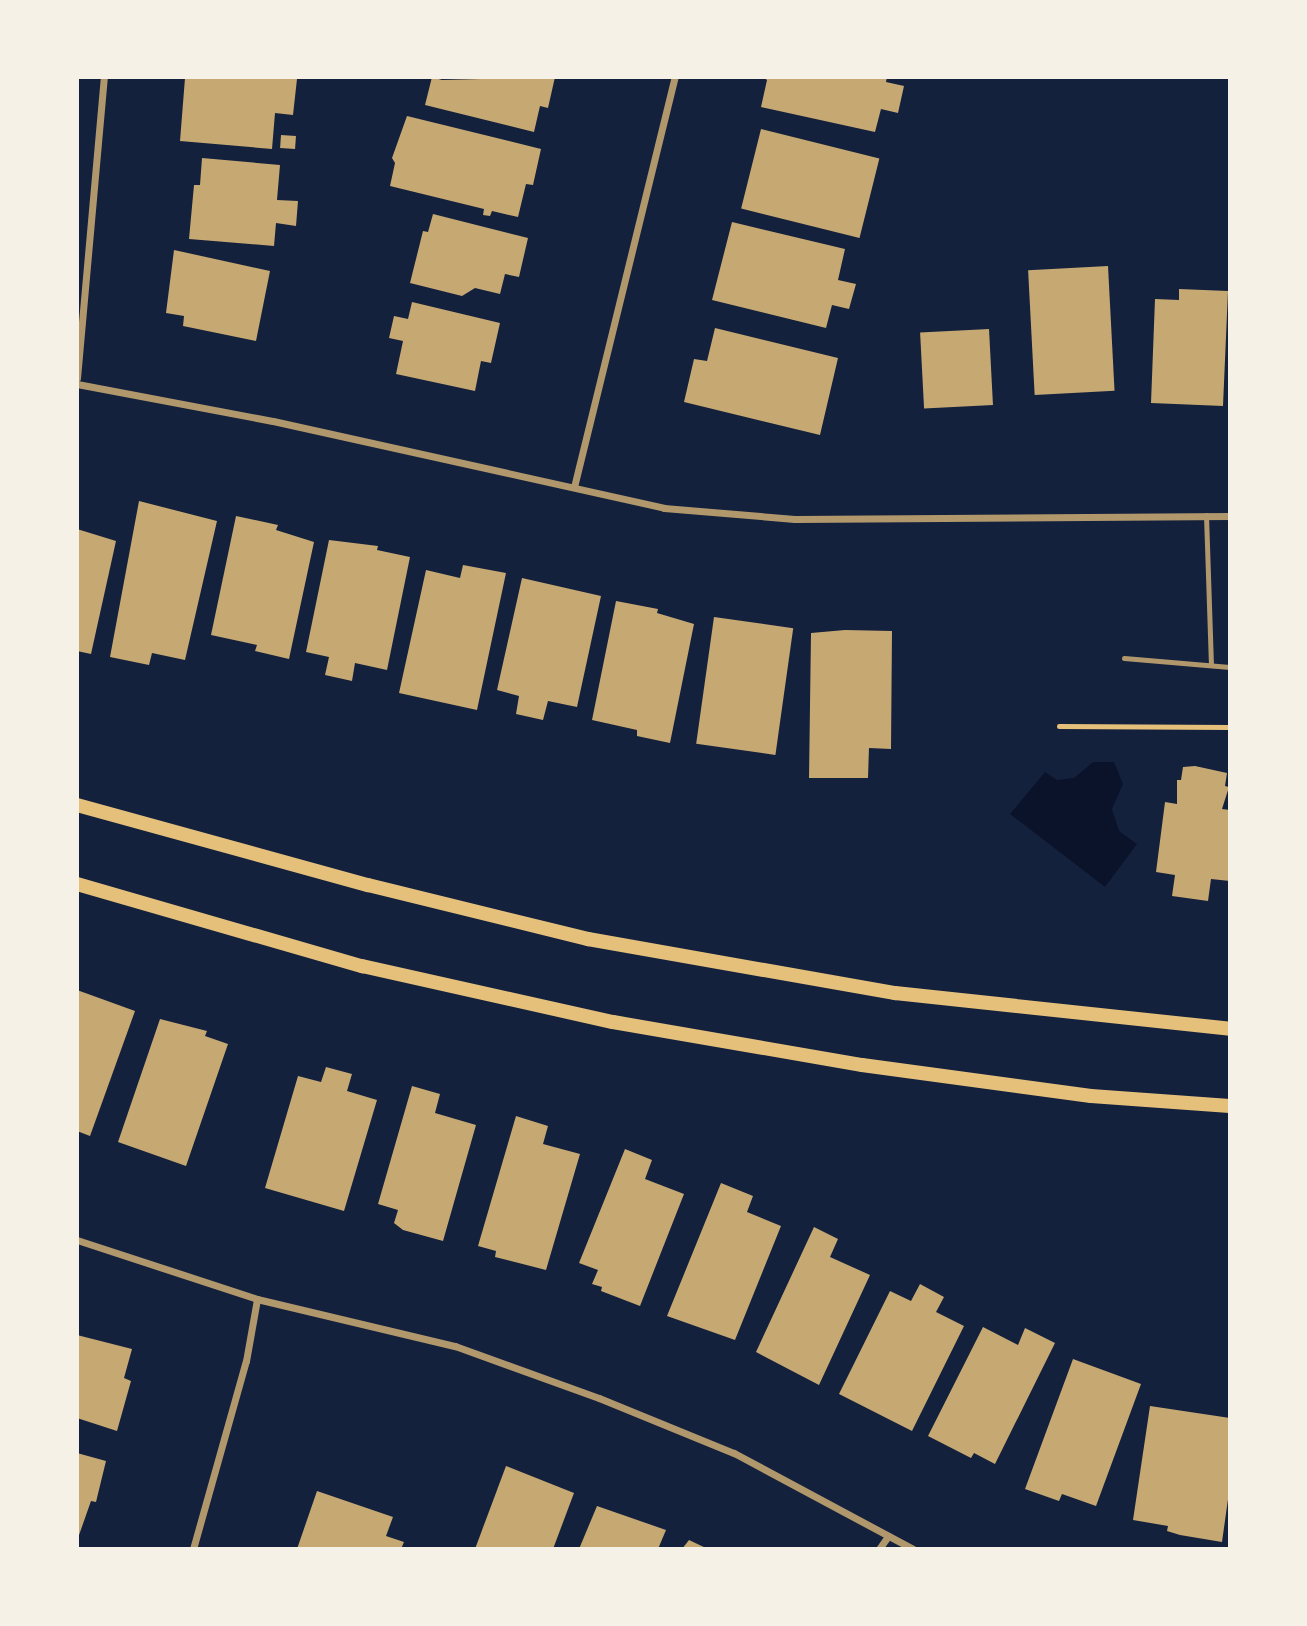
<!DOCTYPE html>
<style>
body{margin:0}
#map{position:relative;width:1307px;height:1626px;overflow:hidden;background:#14213d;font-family:"Varela Round",sans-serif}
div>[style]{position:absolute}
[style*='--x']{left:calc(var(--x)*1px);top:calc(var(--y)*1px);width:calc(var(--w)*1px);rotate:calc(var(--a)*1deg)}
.water>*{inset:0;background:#0b132b}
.building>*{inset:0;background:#c6a872;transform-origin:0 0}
.path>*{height:4.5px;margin:-2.25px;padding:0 2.25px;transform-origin:2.25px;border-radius:2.25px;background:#e5c07b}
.service>*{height:5px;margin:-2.5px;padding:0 2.5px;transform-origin:2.5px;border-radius:2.5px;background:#b1986c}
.minor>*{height:7px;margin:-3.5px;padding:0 3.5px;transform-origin:3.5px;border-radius:3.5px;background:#b1986c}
.secondary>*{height:14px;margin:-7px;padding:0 7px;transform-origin:7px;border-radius:7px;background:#e5c07b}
span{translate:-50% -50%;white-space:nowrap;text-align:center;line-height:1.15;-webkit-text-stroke:5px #f6f1e7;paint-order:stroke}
.frame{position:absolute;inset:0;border:79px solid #f6f1e7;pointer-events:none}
</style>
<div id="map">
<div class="water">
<i style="clip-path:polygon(1093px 762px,1114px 762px,1123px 784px,1112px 809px,1119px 831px,1137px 844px,1105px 887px,1010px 814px,1045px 772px,1057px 780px,1074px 778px)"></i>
</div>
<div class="building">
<i style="clip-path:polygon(432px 77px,442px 80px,555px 77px,548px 108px,540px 106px,534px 132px,425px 105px)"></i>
<i style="clip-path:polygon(763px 77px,887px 77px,886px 82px,904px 86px,898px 113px,881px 109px,875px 132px,761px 107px,767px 80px)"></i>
<i style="clip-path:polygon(185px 78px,297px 79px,293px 115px,275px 113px,272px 149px,180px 141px)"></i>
<i style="clip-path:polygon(407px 116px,541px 149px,533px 185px,526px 184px,518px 217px,492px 211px,490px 216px,483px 215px,484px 209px,390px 186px,395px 163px,392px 158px)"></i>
<i style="left:761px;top:129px;width:122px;height:82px;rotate:14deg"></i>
<i style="left:281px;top:135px;width:15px;height:13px;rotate:4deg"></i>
<i style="clip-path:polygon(202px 158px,280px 165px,277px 200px,298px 201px,296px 226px,276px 223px,274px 246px,189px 239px,194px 185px,200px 185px)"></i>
<i style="clip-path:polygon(433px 214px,528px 238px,519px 277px,505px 274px,500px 294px,475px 288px,462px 296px,410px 283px,423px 231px,428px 232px)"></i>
<i style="clip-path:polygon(732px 222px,845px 249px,838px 280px,856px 284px,849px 309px,832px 305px,826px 328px,712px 300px)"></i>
<i style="clip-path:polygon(174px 250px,270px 271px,256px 341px,183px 326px,184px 316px,166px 313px)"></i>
<i style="left:1108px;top:266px;width:125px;height:80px;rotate:87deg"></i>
<i style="clip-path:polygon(1179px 289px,1228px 291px,1223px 406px,1151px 403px,1155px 299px,1179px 300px)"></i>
<i style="clip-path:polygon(412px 302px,500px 323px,491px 363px,481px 361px,475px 391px,396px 374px,403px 341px,389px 338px,394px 316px,408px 319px)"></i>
<i style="clip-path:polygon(715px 328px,838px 358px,820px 435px,684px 402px,694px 359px,707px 361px)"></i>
<i style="left:989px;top:329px;width:76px;height:69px;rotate:87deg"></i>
<i style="clip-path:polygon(139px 501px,217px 521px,185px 660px,152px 653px,149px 665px,110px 657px)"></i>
<i style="clip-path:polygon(236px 516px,278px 525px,276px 530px,314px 542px,289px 659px,255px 651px,257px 645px,211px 635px)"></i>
<i style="clip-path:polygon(77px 529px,116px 541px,91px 654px,77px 651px)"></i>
<i style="clip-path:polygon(329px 540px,378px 546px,377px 550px,410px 557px,387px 670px,355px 663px,352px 681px,325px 675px,329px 657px,306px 652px)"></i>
<i style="clip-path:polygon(463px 565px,506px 573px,477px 710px,399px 693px,426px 570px,460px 578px)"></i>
<i style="clip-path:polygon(522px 578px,601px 596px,577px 707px,548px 701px,543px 720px,516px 714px,519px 696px,497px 690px)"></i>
<i style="clip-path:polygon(616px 601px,658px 609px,657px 613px,694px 624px,670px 743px,637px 736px,637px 730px,592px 720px)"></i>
<i style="left:714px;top:617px;width:80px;height:128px;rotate:8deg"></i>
<i style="clip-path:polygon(845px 630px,892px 631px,891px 749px,869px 748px,868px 778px,809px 778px,811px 633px)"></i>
<i style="clip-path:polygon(1195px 766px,1227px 773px,1225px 786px,1229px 787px,1222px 809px,1230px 810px,1230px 881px,1211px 879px,1208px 901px,1172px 896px,1175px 875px,1156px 872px,1165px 802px,1177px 804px,1177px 780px,1181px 780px,1183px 767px)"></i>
<i style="clip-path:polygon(77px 990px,135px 1011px,90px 1136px,77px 1131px)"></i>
<i style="clip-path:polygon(160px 1019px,207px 1031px,205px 1036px,228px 1044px,186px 1166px,118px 1142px)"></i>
<i style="clip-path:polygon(326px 1067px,352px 1074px,347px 1091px,377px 1100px,344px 1211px,265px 1188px,298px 1076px,321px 1082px)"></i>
<i style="clip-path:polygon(412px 1086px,440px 1094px,435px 1113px,476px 1125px,443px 1241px,403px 1230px,394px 1223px,398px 1210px,378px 1204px)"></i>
<i style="clip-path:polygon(516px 1116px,548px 1126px,543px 1144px,580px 1154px,546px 1270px,495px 1257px,496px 1251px,478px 1246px)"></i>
<i style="clip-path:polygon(625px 1149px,652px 1160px,645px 1179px,684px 1194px,640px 1306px,601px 1291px,602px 1287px,592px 1284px,598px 1270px,579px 1263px)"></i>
<i style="clip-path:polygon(721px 1183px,753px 1196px,747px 1212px,781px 1226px,735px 1340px,667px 1316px)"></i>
<i style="clip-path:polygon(814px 1227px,838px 1239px,830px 1257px,870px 1275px,819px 1385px,756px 1352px)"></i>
<i style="clip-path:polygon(920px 1284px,944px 1297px,936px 1312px,964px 1326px,912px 1431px,839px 1394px,890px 1291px,911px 1301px)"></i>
<i style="clip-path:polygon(983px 1327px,1018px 1345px,1025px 1328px,1055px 1343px,995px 1464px,974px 1453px,971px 1458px,928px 1436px)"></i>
<i style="clip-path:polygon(77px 1335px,132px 1349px,124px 1378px,131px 1381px,117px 1431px,77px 1418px)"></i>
<i style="clip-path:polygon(1073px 1359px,1141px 1384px,1096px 1506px,1062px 1494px,1059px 1501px,1025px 1489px)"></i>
<i style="clip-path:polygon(1150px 1406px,1230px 1418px,1230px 1485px,1222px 1542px,1180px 1535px,1167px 1531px,1168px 1526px,1133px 1520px)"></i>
<i style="clip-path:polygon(77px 1453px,106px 1461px,96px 1502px,91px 1501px,78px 1538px)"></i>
<i style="clip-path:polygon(506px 1466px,574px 1493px,553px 1549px,475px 1549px)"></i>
<i style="clip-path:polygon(317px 1491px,393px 1517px,386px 1536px,404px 1542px,401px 1549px,297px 1549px)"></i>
<i style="clip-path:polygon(597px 1506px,666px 1530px,658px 1549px,579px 1549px)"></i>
<i style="clip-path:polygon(689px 1540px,708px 1549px,682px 1549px)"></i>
</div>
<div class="path">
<i style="--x:1059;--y:726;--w:171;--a:0.3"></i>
</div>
<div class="service">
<i style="--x:1206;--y:515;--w:148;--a:88.1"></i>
<i style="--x:1124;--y:658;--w:106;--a:4.9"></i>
</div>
<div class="minor">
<i style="--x:77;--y:378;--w:302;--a:-84.9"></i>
<i style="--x:77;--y:384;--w:199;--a:10.7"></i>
<i style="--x:273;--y:421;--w:401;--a:12.5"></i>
<i style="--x:664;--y:508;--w:131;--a:4.8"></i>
<i style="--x:795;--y:519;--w:435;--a:-0.4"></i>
<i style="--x:574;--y:487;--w:422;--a:-76.2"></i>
<i style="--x:77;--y:1240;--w:189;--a:18.1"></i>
<i style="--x:257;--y:1299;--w:204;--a:13.4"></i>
<i style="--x:455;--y:1346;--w:153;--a:19.9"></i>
<i style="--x:599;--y:1398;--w:146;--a:22.2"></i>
<i style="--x:734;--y:1453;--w:203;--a:28.2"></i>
<i style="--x:193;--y:1549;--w:195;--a:-74.3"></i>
<i style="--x:246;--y:1361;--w:63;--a:-79.9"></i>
<i style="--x:879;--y:1549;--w:16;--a:-55"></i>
</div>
<div class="secondary">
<i style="--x:77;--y:805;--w:302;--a:15.4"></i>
<i style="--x:368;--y:885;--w:227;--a:13.8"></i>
<i style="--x:588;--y:939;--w:312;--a:10"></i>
<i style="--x:895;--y:993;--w:337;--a:6.1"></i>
<i style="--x:77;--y:884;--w:297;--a:16.1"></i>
<i style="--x:362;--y:966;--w:257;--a:12.6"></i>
<i style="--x:613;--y:1022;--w:253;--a:9.8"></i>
<i style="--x:862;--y:1065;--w:231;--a:7.7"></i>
<i style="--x:1091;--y:1096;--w:139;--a:4.1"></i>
</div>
<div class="frame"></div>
</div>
